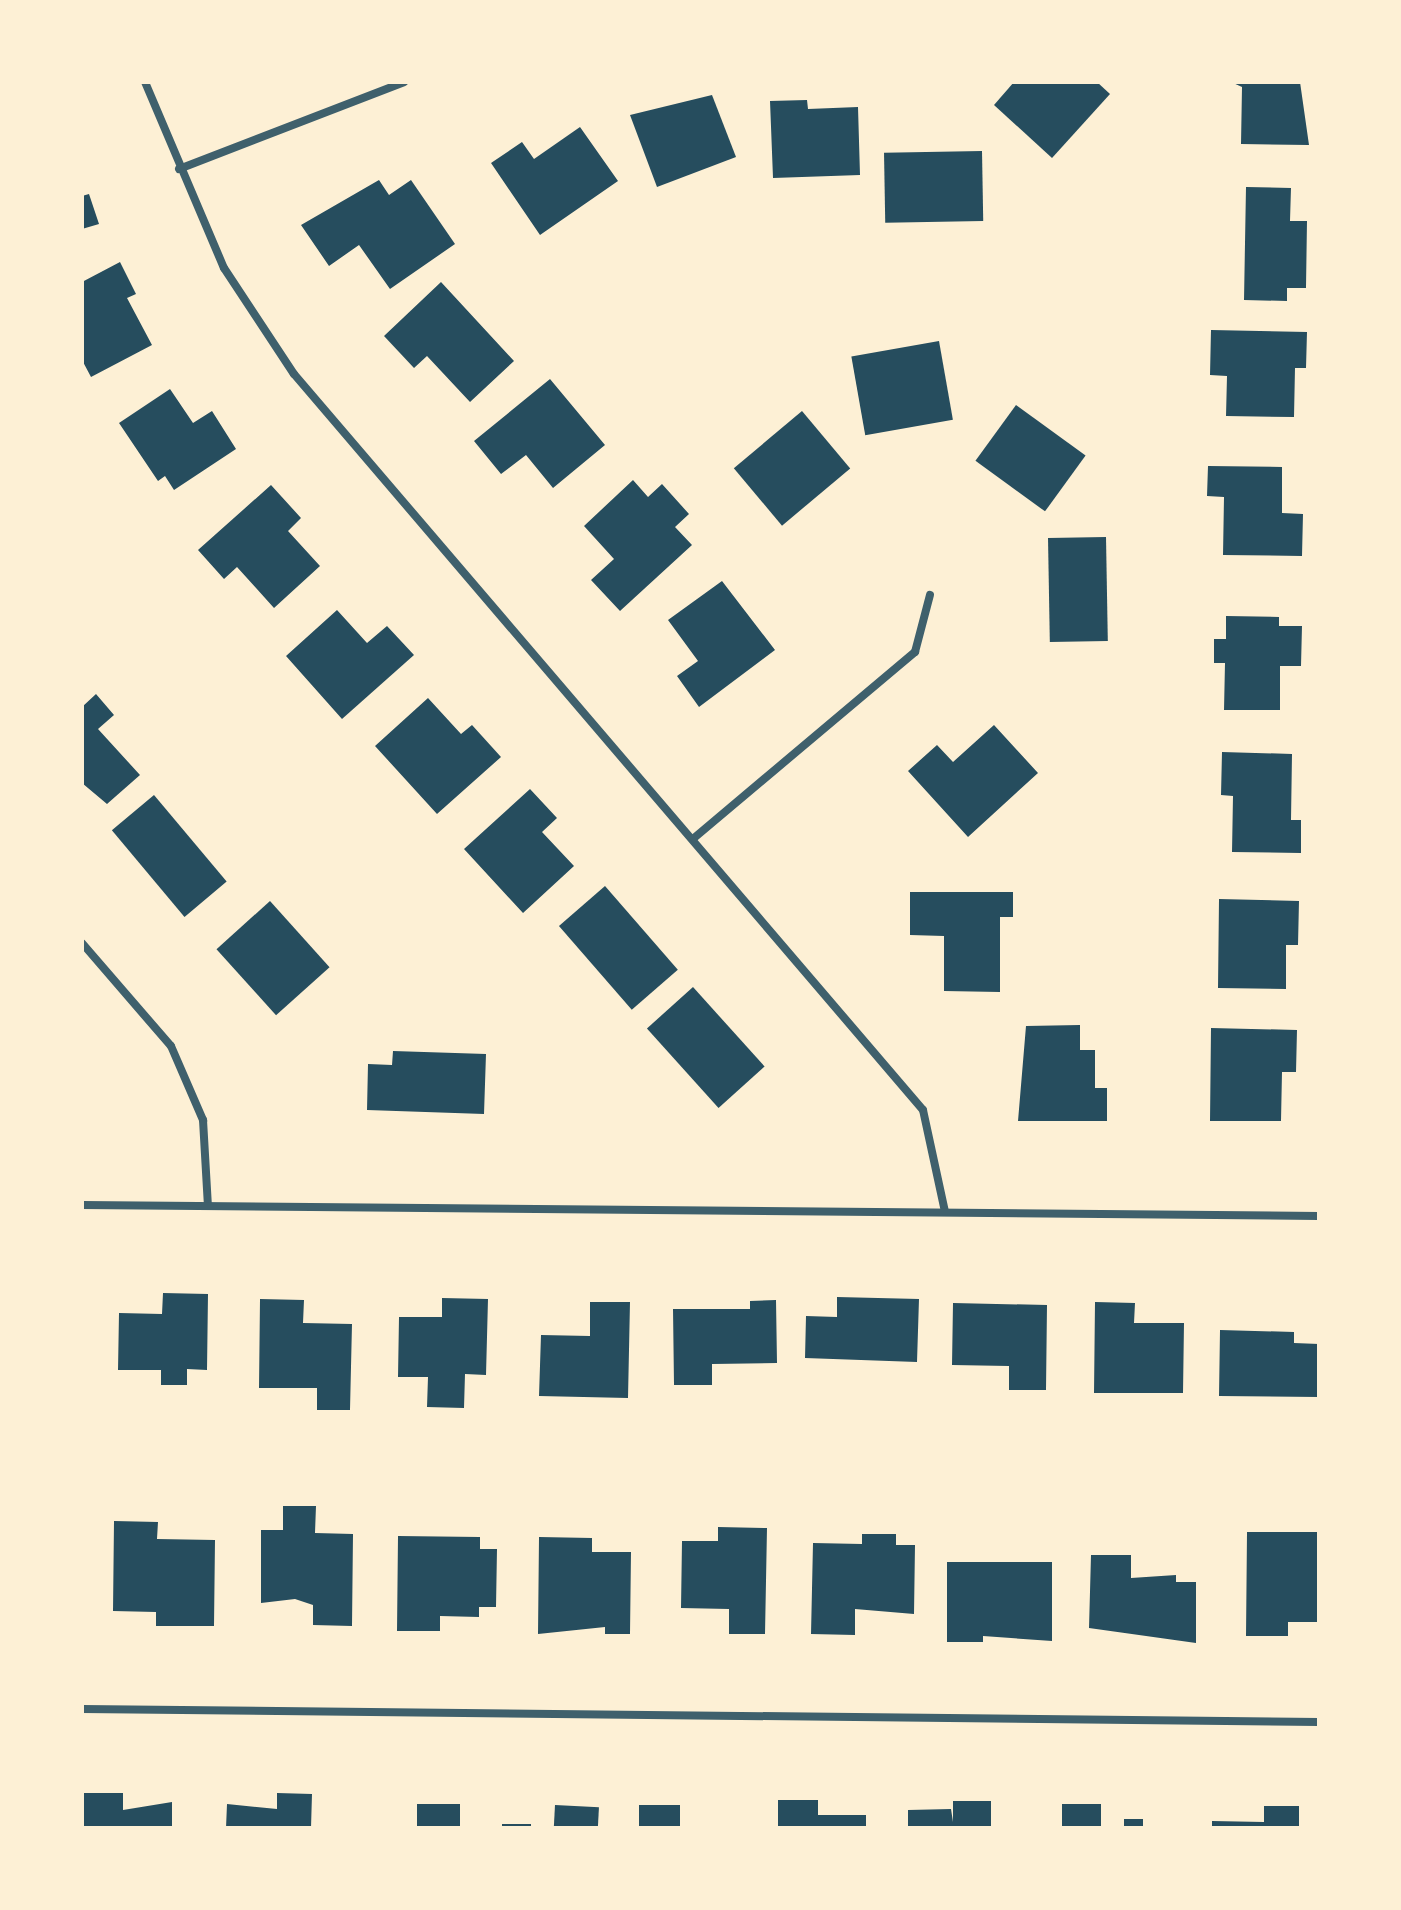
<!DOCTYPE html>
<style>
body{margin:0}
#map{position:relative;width:1401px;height:1910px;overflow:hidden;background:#fdf0d5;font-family:Barlow,sans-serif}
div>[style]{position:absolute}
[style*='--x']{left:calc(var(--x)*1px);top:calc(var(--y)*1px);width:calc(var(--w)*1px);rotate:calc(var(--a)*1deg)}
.building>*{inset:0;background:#264d5e;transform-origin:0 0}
.minor>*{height:8px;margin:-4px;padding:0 4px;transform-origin:4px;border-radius:4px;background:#3f606c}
span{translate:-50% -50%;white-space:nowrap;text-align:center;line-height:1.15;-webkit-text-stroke:8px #fdf0d5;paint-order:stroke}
.frame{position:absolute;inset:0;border:84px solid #fdf0d5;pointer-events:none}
</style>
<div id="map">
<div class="building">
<i style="clip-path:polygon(1014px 82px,1097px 82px,1110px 94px,1052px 158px,994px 105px)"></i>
<i style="clip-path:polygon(1231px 82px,1300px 82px,1309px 145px,1241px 144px,1242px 87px)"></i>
<i style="clip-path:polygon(712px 95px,736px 157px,657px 187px,630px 115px)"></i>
<i style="clip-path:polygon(807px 100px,808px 109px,858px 107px,860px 175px,773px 178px,770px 101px)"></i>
<i style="clip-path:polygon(580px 127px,618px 181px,540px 235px,491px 163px,522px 142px,534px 159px)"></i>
<i style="left:982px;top:151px;width:70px;height:98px;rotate:89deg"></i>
<i style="clip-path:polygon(379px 180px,389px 195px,411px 180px,455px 244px,390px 289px,359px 245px,329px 266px,301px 225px)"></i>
<i style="clip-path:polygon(1246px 187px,1291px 188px,1290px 221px,1307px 221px,1306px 288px,1287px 288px,1287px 301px,1244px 300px)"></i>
<i style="clip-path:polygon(89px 194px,99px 224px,82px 229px,82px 196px)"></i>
<i style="clip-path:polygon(120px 262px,136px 294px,127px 298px,152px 345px,91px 377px,82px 360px,82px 282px)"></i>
<i style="clip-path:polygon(441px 282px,514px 361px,470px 402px,427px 356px,414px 368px,384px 336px)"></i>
<i style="clip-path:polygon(1211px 330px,1307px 332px,1306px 368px,1295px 368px,1294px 417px,1226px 416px,1227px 376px,1210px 375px)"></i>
<i style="left:939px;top:341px;width:80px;height:89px;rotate:80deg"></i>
<i style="clip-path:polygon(550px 379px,605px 445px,553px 488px,526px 455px,501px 474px,474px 441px)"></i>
<i style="clip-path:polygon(170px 389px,193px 423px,212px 411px,236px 449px,174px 490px,165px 476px,158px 481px,119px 423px)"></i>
<i style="left:1016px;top:405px;width:86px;height:69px;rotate:36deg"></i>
<i style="left:802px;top:411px;width:75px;height:89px;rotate:50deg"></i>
<i style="clip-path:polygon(1208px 466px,1282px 467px,1282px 513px,1303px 514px,1302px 556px,1223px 555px,1224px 497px,1207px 496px)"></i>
<i style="clip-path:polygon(633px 480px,648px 497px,662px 484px,689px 514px,675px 527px,692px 545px,620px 611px,591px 580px,614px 559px,584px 526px)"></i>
<i style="clip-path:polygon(271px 485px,301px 518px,288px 531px,320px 566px,274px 608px,237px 567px,224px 579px,198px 550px)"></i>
<i style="left:1106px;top:537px;width:104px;height:58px;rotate:89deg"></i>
<i style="clip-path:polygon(722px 581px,775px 650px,699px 707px,677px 676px,698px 661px,668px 620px)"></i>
<i style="clip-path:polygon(337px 610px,367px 643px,387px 626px,414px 655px,342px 719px,286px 656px)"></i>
<i style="clip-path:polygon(1226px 616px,1279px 617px,1279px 626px,1302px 626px,1301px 666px,1280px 666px,1280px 710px,1224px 710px,1225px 663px,1214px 663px,1214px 639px,1226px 639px)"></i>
<i style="clip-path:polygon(96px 694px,114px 715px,98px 729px,140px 775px,107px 804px,82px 783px,82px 707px)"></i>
<i style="clip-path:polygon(428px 698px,461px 734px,472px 725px,501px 757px,437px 814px,375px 746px)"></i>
<i style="clip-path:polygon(994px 725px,1038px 773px,968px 837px,908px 771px,937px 745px,953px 762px)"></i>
<i style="clip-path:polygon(1222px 752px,1292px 754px,1291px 820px,1301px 820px,1301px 853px,1232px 852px,1233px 796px,1221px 795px)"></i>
<i style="clip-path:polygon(530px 789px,557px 818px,542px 832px,574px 866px,523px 913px,464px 849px)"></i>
<i style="left:154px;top:795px;width:113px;height:55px;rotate:50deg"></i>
<i style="left:605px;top:886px;width:111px;height:61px;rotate:49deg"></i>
<i style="clip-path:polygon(910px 892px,1013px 892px,1013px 917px,1000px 917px,1000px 992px,944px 991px,944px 936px,910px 935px)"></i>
<i style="clip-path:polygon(1219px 899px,1299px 901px,1298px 945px,1286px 945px,1286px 989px,1218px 988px)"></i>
<i style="left:270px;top:901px;width:89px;height:72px;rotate:48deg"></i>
<i style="left:693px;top:987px;width:107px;height:62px;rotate:48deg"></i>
<i style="clip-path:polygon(1080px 1025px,1080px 1050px,1095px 1050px,1095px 1088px,1107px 1088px,1107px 1121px,1018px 1121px,1026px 1026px)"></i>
<i style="clip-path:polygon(1211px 1028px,1297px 1030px,1296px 1072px,1282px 1072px,1281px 1121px,1210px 1121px)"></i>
<i style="clip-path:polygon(393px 1051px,486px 1054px,484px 1114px,367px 1110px,368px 1064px,392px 1065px)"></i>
<i style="clip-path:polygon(163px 1293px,208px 1294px,207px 1370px,187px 1369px,187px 1385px,161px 1385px,161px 1370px,118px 1370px,119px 1313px,162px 1314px)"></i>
<i style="clip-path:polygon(837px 1297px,919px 1299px,917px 1362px,805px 1358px,806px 1316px,837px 1317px)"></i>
<i style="clip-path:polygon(442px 1298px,488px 1299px,486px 1375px,465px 1374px,464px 1408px,427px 1407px,428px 1377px,398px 1377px,399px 1317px,442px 1317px)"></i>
<i style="clip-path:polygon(260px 1299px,304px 1300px,303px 1323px,352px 1324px,350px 1410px,317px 1410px,317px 1388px,259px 1388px)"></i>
<i style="clip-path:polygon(776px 1300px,777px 1363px,712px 1364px,712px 1385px,674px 1385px,673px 1309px,750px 1309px,750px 1301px)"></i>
<i style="clip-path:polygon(590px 1302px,630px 1302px,628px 1398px,539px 1396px,541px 1335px,590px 1336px)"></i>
<i style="clip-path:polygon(1095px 1302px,1135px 1303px,1134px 1323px,1184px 1323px,1183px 1393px,1094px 1393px)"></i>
<i style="clip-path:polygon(953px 1303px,1047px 1305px,1046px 1390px,1009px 1390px,1009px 1366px,952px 1365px)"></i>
<i style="clip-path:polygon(1220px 1330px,1294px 1332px,1294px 1343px,1319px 1344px,1319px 1397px,1219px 1396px)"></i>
<i style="clip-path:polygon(283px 1506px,316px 1506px,315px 1533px,353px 1534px,352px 1626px,313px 1625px,313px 1605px,295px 1599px,261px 1603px,261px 1530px,283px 1530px)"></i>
<i style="clip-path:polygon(114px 1521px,158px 1522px,157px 1539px,215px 1540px,214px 1626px,156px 1626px,156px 1612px,113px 1611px)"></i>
<i style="clip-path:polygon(718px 1527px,767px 1528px,765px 1634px,729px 1634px,729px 1609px,681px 1608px,682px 1541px,718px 1541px)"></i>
<i style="clip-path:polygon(1247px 1532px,1319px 1532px,1319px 1622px,1288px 1622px,1288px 1636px,1246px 1636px)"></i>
<i style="clip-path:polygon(862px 1534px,896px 1534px,896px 1545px,915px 1545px,914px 1614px,855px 1609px,855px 1635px,811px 1634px,813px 1543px,862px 1544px)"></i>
<i style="clip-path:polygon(398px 1536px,480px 1537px,480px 1549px,497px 1549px,496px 1607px,479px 1607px,479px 1617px,440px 1616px,440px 1631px,397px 1631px)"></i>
<i style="clip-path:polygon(539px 1537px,592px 1538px,592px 1552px,631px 1552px,630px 1634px,605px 1634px,605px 1627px,538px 1634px)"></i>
<i style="clip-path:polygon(1091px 1555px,1131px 1555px,1131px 1578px,1176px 1575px,1176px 1582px,1196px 1582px,1196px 1643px,1089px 1628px)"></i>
<i style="clip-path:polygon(947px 1562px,1052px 1562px,1052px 1641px,983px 1636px,983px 1642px,947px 1642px)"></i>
<i style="clip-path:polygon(82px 1793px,123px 1793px,123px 1810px,172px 1802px,172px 1828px,82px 1828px)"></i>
<i style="clip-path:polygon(277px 1793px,312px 1794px,311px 1828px,226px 1828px,227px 1804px,277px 1809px)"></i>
<i style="clip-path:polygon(778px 1800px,818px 1800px,818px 1815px,866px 1815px,866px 1828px,778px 1828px)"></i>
<i style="clip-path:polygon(953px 1801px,991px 1801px,991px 1828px,908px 1828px,908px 1810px,951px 1809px,953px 1822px)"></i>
<i style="left:417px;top:1804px;width:43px;height:24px"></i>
<i style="left:1062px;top:1804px;width:39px;height:24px"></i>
<i style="left:555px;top:1805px;width:44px;height:23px;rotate:3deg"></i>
<i style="left:639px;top:1805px;width:41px;height:23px"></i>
<i style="clip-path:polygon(1264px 1806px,1299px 1806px,1299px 1828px,1212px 1828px,1212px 1821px,1264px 1822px)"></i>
<i style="left:1124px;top:1819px;width:19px;height:9px"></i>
<i style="left:502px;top:1824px;width:29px;height:4px"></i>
</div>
<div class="minor">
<i style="--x:145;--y:82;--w:202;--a:67"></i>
<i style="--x:224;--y:268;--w:127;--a:56.6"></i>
<i style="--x:294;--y:374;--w:968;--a:49.48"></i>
<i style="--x:923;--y:1110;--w:104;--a:77.8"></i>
<i style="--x:179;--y:169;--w:241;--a:-21.1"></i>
<i style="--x:694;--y:838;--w:289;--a:-40.1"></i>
<i style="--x:915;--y:652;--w:59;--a:-75.3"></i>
<i style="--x:82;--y:943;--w:136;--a:49.2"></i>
<i style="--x:171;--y:1046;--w:81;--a:66.6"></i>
<i style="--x:203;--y:1120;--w:86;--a:86.7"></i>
<i style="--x:82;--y:1205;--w:1237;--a:0.51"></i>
<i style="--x:82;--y:1709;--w:1237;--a:0.6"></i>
</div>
<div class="frame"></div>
</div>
